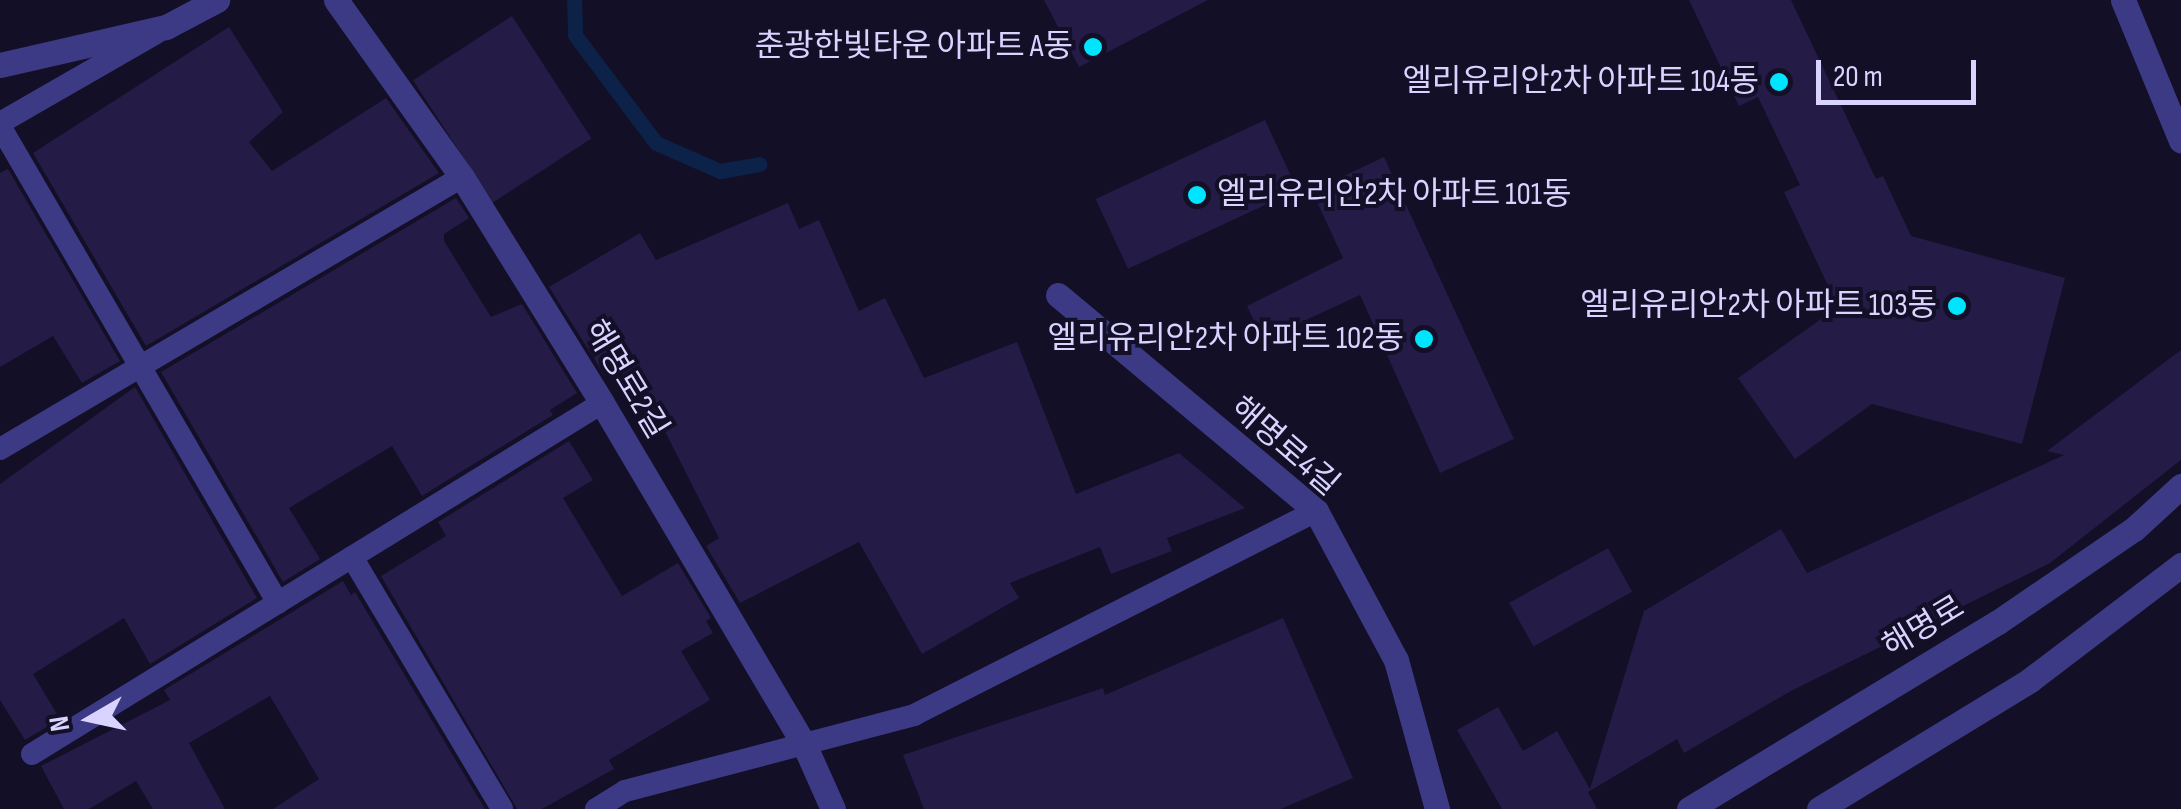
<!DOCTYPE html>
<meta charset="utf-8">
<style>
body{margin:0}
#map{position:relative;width:2181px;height:809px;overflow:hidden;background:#130f26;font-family:"Sofia Sans Condensed","Noto Sans KR",sans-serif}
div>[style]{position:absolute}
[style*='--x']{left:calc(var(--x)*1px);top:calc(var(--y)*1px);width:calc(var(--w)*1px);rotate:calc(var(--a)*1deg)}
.stream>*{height:15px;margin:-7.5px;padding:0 7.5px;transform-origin:7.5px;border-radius:7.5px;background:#0c2248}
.building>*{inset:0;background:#241b47;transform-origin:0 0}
.service>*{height:22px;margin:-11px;padding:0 11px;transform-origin:11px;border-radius:11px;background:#3d3a85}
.minor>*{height:25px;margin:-12.5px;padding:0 12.5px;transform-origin:12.5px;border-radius:12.5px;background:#3d3a85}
.tertiary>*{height:25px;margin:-12.5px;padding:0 12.5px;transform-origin:12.5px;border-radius:12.5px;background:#3d3a85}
.dots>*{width:28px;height:28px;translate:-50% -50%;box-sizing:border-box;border:5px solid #130f26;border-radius:50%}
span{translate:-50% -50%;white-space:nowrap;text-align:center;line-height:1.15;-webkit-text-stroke:8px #130f26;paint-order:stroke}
.poi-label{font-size:32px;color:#d9d4ff}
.right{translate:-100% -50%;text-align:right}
.left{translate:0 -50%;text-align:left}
.street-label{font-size:32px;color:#d9d4ff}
.north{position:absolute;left:40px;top:669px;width:100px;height:100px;-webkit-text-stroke:8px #130f26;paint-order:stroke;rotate:261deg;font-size:28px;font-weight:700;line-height:40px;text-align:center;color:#d9d4ff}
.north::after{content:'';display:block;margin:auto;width:35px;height:45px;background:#d9d4ff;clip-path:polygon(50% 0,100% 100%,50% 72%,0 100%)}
.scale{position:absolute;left:1816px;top:60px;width:160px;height:45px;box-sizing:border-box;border:5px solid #d9d4ff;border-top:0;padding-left:12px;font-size:30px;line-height:35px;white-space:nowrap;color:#d9d4ff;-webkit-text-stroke:8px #130f26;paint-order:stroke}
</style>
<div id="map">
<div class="stream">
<i style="--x:574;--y:0;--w:35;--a:88"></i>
<i style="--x:575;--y:35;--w:135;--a:53.1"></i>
<i style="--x:656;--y:143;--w:70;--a:23.6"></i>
<i style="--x:720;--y:171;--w:40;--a:-10"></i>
</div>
<div class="building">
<i style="clip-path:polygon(1044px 0,1208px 0,1079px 67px)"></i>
<i style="clip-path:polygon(1689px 0,1791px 0,1876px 179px,1883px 176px,1911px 236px,2065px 278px,2022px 444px,1872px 404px,1795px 459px,1738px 378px,1838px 307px,1784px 192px,1800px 185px,1758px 97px,1739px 106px)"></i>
<i style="left:512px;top:16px;width:146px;height:118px;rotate:57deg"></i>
<i style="clip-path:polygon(229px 27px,283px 112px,249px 142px,272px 171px,386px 98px,439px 173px,146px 346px,33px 153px)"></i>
<i style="left:1265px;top:120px;width:77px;height:187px;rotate:65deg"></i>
<i style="clip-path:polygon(1384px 157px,1514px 439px,1440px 473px,1360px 295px,1263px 340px,1247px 306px,1343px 258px,1312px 191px)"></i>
<i style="clip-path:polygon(8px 169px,120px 361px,82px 383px,53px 336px,0 367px,0 173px)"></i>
<i style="clip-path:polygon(456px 198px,469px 218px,444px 234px,444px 241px,491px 317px,522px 304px,577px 393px,550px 410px,553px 415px,422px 496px,392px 446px,289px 508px,320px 559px,283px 582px,161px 372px)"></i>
<i style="clip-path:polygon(788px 203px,799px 229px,819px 220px,859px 311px,885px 298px,924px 378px,1017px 342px,1076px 494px,1179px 453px,1245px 508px,1167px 538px,1172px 551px,1111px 574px,1100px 547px,1010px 583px,1019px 598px,922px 654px,859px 542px,740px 603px,706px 546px,719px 538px,643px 388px,635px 393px,618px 368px,605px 376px,549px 287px,640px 233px,656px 260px)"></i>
<i style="clip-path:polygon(2181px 350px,2181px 460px,2050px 563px,1791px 691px,1684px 753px,1677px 739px,1588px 792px,1597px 809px,1502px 809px,1457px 730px,1498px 707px,1523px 751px,1557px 731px,1590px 789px,1644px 611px,1781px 529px,1807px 573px,2064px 455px,2047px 451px)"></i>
<i style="clip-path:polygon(135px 387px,257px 598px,150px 664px,124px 618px,33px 674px,60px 719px,25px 740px,0 700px,0 484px)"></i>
<i style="clip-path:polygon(569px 441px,593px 480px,563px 498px,622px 596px,678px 563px,711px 618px,706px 621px,713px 633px,681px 651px,710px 700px,609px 760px,614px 769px,542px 809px,517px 809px,381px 576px,446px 536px,438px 522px)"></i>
<i style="left:1608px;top:548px;width:50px;height:113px;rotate:61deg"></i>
<i style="clip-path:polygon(343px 581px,351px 595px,355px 592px,485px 809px,273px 809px,319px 779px,270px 696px,189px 743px,225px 809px,153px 809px,136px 781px,89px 809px,64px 809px,41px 766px,170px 700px,164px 690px)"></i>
<i style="clip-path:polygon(1283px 618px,1353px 778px,1281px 809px,924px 809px,903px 755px,1103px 688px,1105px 695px)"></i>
</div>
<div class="service">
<i style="--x:0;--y:123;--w:179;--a:-29.9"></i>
<i style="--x:0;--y:126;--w:552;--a:59.77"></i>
<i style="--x:0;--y:449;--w:536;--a:-30.49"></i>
<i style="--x:352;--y:557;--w:293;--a:59.2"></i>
<i style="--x:32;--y:754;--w:669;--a:-31.62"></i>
<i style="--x:596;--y:809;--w:34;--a:-32"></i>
<i style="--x:625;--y:791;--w:299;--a:-14.7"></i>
<i style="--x:914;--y:715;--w:451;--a:-26.9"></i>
</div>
<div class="minor">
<i style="--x:336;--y:0;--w:217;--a:54.6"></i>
<i style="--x:462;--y:177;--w:266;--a:58.2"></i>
<i style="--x:602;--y:403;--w:396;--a:59.4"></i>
<i style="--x:804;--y:744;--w:71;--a:66"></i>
<i style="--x:2123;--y:0;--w:152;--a:67.6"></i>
<i style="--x:0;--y:65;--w:170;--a:-12.9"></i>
<i style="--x:166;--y:27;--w:58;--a:-27.9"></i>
<i style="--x:1058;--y:295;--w:336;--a:39.9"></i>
<i style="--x:1316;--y:511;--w:169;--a:61.8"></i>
<i style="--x:1396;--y:660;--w:155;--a:74.6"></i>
</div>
<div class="tertiary">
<i style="--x:1689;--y:809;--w:361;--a:-31.2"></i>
<i style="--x:1998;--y:622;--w:165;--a:-34.4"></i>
<i style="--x:2134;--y:529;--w:64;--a:-42.5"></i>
<i style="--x:1819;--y:809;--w:247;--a:-31.4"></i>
<i style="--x:2030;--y:680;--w:190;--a:-37.3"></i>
</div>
<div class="dots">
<i style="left:1093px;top:47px;background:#00e5ff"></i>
<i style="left:1779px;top:82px;background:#00e5ff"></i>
<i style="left:1197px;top:195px;background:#00e5ff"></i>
<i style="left:1957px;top:306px;background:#00e5ff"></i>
<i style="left:1424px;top:339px;background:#00e5ff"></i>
</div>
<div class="poi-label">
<span class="right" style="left:1073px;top:47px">춘광한빛타운 아파트 A동</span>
<span class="right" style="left:1759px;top:82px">엘리유리안2차 아파트 104동</span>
<span class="left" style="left:1217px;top:195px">엘리유리안2차 아파트 101동</span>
<span class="right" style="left:1937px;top:306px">엘리유리안2차 아파트 103동</span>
<span class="right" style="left:1404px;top:339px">엘리유리안2차 아파트 102동</span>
</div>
<div class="street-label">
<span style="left:625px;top:380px;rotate:59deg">해명로2길</span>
<span style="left:1284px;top:447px;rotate:41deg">해명로4길</span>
<span style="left:1924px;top:628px;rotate:-31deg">해명로</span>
</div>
<div class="north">N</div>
<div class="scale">20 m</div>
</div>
